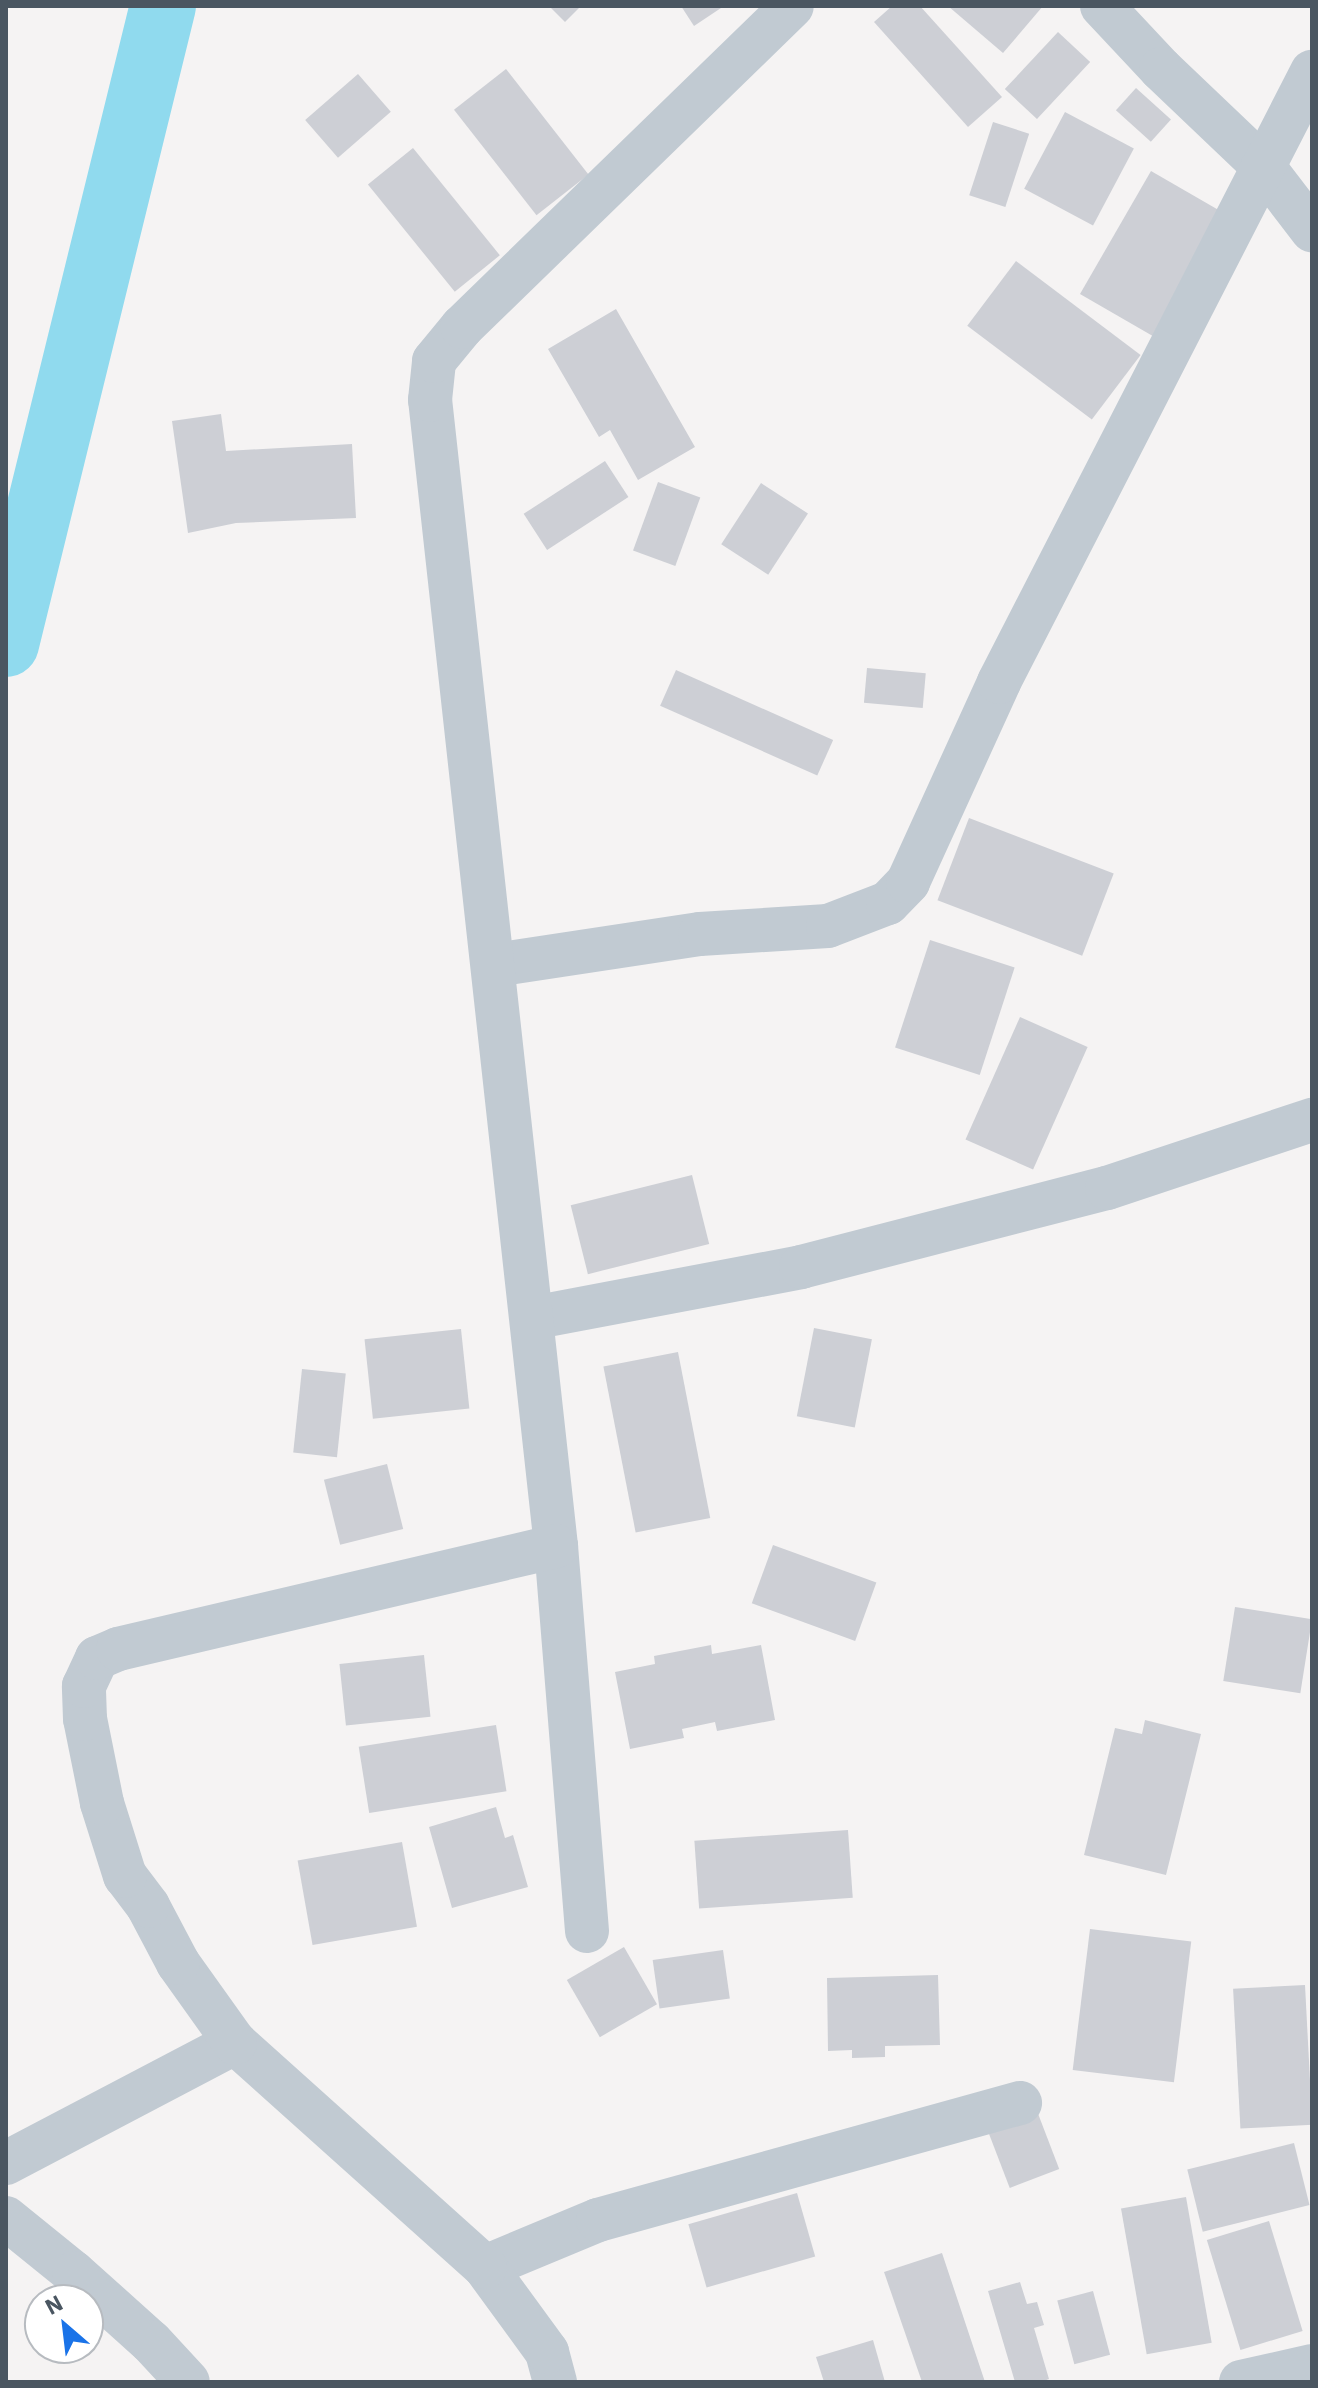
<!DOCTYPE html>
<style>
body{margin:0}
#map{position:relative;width:1318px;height:2388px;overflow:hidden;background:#f5f3f3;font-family:"IBM Plex Sans",sans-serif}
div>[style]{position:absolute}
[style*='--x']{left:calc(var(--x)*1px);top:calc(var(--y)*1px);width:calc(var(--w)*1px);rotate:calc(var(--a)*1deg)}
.river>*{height:66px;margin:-33px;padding:0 33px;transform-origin:33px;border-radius:33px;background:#90daee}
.building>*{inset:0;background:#cdcfd5;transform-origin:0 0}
.minor>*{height:44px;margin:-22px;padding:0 22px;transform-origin:22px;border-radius:22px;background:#c1cad2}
span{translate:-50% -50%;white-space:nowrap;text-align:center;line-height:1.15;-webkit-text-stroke:7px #fff;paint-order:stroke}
.frame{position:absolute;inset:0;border:8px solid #4a5661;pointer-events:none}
.north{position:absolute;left:24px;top:2284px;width:80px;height:80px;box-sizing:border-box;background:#fff;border:2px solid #b7bbc0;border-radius:50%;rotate:332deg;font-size:22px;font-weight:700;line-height:32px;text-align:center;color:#4a5661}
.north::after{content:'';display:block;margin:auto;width:28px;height:36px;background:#1a73e8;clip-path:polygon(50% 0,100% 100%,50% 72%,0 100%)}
</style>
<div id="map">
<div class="river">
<i style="--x:6;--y:644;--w:657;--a:-76.18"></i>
</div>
<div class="building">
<i style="clip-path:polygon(549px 6px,581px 6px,565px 22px)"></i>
<i style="clip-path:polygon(681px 6px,724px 6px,694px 26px)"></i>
<i style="clip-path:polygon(892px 6px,920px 6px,1002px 97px,968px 127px,874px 22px)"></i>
<i style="clip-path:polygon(948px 6px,1043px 6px,1003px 53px)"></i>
<i style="left:1058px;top:32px;width:44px;height:78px;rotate:43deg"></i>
<i style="left:506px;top:69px;width:134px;height:66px;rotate:52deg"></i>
<i style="left:358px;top:74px;width:50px;height:70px;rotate:49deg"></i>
<i style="left:1136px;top:88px;width:47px;height:30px;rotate:42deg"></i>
<i style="left:1065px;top:112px;width:78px;height:87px;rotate:28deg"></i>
<i style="left:993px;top:122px;width:38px;height:77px;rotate:18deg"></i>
<i style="left:413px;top:148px;width:138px;height:58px;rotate:51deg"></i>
<i style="left:1151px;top:171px;width:88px;height:142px;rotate:30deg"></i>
<i style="left:1016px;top:261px;width:156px;height:81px;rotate:37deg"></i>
<i style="clip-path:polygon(616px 309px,695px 447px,638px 480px,610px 430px,599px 437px,548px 349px)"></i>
<i style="clip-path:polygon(221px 414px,226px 451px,352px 444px,356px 518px,236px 523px,188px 533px,172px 421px)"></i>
<i style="left:605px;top:461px;width:43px;height:97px;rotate:57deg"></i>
<i style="left:658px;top:482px;width:45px;height:73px;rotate:20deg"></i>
<i style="left:761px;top:483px;width:56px;height:73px;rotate:33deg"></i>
<i style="left:867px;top:668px;width:59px;height:35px;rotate:5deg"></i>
<i style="left:676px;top:670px;width:172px;height:39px;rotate:24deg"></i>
<i style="left:969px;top:818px;width:155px;height:88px;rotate:21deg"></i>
<i style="left:930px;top:940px;width:89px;height:113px;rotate:18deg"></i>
<i style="left:1020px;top:1017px;width:74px;height:134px;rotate:24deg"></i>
<i style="left:692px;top:1175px;width:71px;height:125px;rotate:76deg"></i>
<i style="left:814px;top:1328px;width:59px;height:90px;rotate:11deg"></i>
<i style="left:461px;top:1329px;width:80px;height:97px;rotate:84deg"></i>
<i style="left:678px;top:1352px;width:169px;height:76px;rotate:79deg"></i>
<i style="left:302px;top:1369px;width:44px;height:84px;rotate:6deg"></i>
<i style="left:387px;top:1464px;width:67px;height:65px;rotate:76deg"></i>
<i style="left:773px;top:1545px;width:110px;height:62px;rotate:20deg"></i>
<i style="left:1235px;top:1607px;width:78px;height:75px;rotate:9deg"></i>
<i style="clip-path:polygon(711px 1645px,712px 1654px,761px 1645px,775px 1720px,717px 1731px,715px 1722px,682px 1729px,684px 1738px,630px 1749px,615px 1672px,655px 1664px,654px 1656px)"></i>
<i style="left:424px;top:1655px;width:62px;height:85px;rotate:84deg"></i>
<i style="clip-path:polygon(1145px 1720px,1201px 1734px,1166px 1875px,1084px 1855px,1115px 1728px,1142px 1734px)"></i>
<i style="left:496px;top:1725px;width:67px;height:139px;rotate:81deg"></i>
<i style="clip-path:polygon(496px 1807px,505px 1838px,513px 1835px,528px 1887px,452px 1908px,429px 1827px)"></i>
<i style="left:848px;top:1830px;width:68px;height:154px;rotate:86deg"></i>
<i style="left:402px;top:1842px;width:86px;height:106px;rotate:80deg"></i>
<i style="left:1090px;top:1929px;width:102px;height:142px;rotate:7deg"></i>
<i style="left:624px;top:1947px;width:66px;height:66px;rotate:60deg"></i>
<i style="left:723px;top:1950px;width:49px;height:71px;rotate:82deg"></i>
<i style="clip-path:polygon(938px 1975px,940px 2045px,885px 2046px,885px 2057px,852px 2058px,852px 2050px,828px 2051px,827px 1978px)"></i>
<i style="left:1305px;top:1985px;width:140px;height:72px;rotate:87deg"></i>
<i style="left:1037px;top:2111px;width:62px;height:53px;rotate:69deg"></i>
<i style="left:1294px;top:2143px;width:64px;height:110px;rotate:76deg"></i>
<i style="left:797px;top:2193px;width:66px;height:113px;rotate:74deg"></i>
<i style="left:1186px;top:2197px;width:148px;height:66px;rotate:80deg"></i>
<i style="left:1269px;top:2221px;width:115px;height:65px;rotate:73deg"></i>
<i style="clip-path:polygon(942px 2253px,985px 2382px,922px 2382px,884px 2272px)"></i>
<i style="clip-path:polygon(1020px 2282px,1027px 2304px,1037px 2302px,1044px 2325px,1034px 2328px,1049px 2379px,1041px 2382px,1015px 2382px,988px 2291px)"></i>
<i style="left:1093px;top:2291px;width:66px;height:37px;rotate:75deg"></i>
<i style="clip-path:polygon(873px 2340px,885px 2382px,824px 2382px,816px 2357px)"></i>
</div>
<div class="minor">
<i style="--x:1102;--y:6;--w:86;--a:46.9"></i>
<i style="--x:1161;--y:69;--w:141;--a:43.6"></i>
<i style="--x:1263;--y:166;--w:81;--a:52.6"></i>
<i style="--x:494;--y:965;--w:208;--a:-8.6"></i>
<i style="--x:700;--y:934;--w:128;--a:-3.6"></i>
<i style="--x:828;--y:926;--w:64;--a:-21"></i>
<i style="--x:888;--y:903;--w:29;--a:-46"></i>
<i style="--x:908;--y:882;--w:220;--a:-65.5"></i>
<i style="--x:999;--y:682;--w:686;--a:-62.84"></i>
<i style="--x:532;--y:1318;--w:274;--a:-10.7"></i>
<i style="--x:801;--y:1267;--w:316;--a:-14.5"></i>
<i style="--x:1107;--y:1188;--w:216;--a:-18.4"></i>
<i style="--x:587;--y:1931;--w:386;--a:-94.6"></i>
<i style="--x:556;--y:1546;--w:1153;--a:-96.27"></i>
<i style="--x:430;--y:400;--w:39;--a:-84"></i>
<i style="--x:434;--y:361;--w:44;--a:-50.5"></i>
<i style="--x:462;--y:327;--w:460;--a:-44.2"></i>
<i style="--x:6;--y:2163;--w:259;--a:-27.7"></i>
<i style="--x:6;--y:2218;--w:87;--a:39"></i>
<i style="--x:74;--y:2273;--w:103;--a:41.9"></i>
<i style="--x:151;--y:2342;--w:54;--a:47.2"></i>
<i style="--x:485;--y:2267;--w:122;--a:-22.6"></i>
<i style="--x:598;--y:2220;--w:438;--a:-15.5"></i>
<i style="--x:555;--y:2382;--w:31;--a:-105"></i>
<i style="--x:547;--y:2352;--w:105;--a:-126.1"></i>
<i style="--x:485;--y:2267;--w:336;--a:-138.1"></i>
<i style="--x:235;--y:2043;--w:98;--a:-125.5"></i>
<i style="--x:178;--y:1963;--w:64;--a:-117.8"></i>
<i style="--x:148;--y:1906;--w:38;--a:-127"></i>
<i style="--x:125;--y:1876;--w:77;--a:-107.5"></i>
<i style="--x:102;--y:1803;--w:86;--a:-101.4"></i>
<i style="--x:85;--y:1719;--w:33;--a:-92"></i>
<i style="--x:84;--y:1686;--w:31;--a:-65"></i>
<i style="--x:97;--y:1658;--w:23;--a:-23"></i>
<i style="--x:118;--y:1649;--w:450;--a:-13.2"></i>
<i style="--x:1241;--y:2382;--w:73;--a:-12.7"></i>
</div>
<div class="frame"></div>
<div class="north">N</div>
</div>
